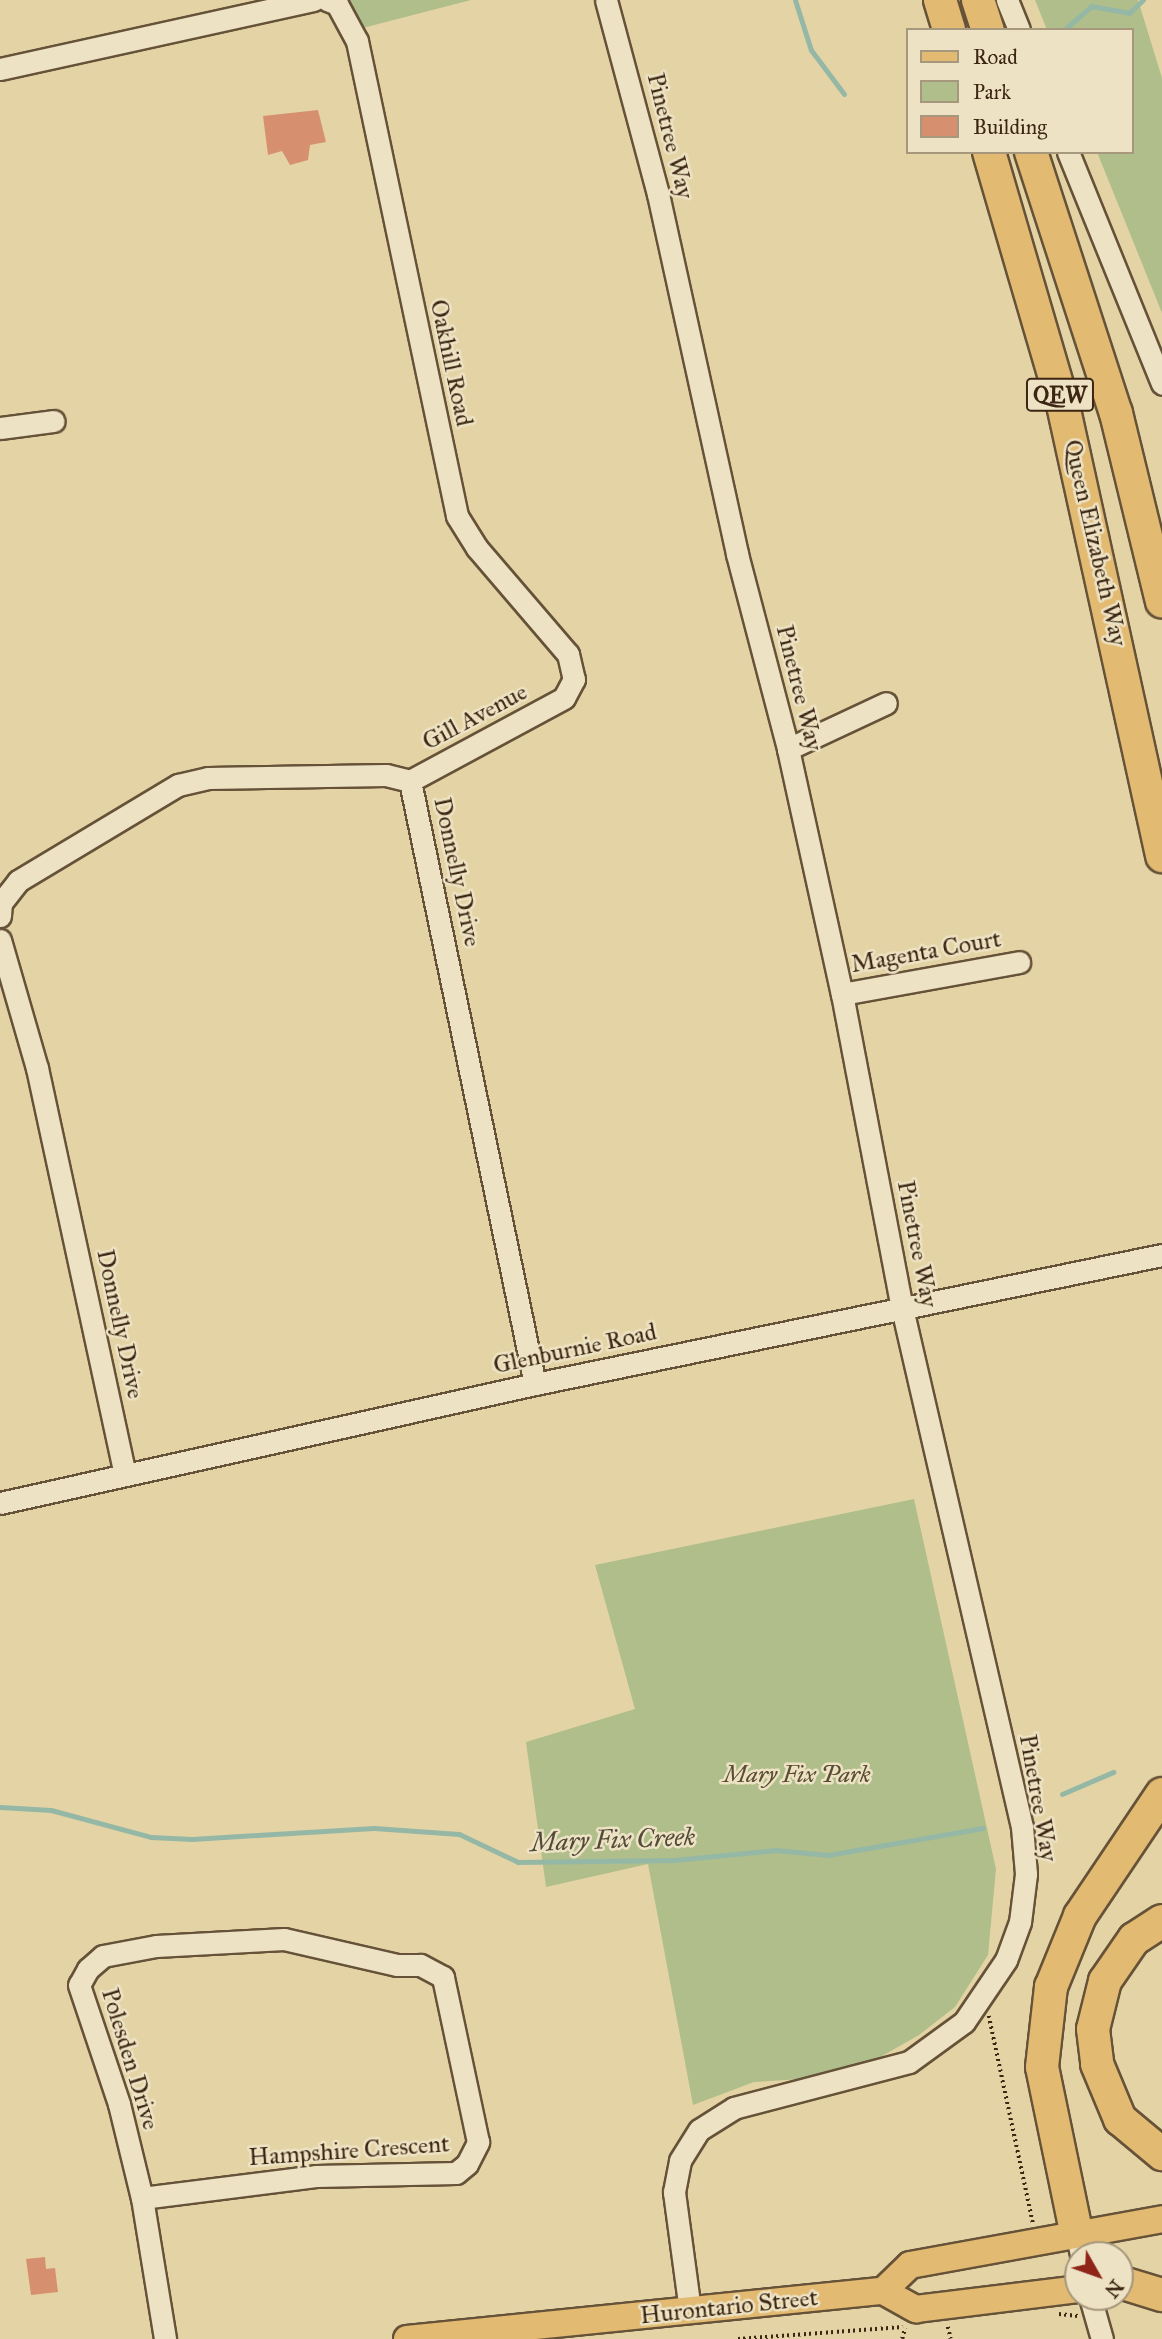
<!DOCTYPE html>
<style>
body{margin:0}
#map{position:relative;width:1162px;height:2339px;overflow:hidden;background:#e4d4a5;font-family:"IM FELL Great Primer",serif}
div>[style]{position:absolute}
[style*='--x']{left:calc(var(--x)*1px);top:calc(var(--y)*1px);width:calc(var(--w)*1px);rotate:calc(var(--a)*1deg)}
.green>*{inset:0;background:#afbe8a}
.stream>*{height:5px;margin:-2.5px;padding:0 2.5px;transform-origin:2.5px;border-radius:2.5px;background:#95b8a6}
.building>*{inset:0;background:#d6906f}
.path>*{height:3.5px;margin-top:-1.75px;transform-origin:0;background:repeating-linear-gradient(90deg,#3c2613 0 2px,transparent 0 5.5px)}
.roads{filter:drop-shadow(2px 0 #665238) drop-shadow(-2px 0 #665238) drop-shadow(0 2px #665238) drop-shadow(0 -2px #665238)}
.minor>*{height:21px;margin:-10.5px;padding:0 10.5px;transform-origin:10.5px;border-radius:10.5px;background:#ede3c4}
.major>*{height:26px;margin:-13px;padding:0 13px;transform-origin:13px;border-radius:13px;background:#e2ba72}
.highway>*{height:32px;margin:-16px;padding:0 16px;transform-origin:16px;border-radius:16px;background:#e2ba72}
span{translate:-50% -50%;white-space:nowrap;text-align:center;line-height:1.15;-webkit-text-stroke:5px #ede3c4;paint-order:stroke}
.shield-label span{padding:2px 5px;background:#ede3c4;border:2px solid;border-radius:5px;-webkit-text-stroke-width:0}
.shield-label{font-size:23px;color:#3c2613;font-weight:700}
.street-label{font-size:24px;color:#3c2613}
.park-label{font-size:24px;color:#594c31;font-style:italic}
.water-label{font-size:26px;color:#524a38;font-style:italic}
.legend{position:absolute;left:906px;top:28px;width:228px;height:126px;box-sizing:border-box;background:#ede3c4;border:2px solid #a6977d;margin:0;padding:9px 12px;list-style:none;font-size:21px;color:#3c2613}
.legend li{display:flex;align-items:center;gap:14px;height:35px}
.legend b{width:35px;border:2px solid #a6977d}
.north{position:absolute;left:1064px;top:2241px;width:70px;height:70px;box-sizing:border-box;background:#ede3c4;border:2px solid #a6977d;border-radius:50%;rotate:130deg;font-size:19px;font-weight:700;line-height:28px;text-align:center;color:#3c2613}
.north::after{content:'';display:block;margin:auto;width:24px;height:32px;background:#8f2418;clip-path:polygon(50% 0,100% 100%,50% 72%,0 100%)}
</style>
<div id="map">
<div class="green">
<i style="clip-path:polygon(345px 0,471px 0,355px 30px)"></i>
<i style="clip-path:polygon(1035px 0,1138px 0,1162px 78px,1162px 313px,1097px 152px,1132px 152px,1132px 30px,1047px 30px)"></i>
<i style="clip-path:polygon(914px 1499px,996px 1869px,988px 1955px,955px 2007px,919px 2035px,868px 2064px,818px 2078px,754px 2082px,693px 2105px,648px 1864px,546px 1887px,526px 1742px,635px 1709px,595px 1565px)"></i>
</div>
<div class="stream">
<i style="--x:795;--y:0;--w:52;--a:72.3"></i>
<i style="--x:811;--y:50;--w:55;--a:53.1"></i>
<i style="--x:1065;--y:29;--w:35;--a:-41"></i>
<i style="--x:1091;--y:6;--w:39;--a:10"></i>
<i style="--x:1129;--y:13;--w:19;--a:-43"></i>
<i style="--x:1062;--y:1794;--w:56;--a:-23.3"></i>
<i style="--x:0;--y:1807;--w:51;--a:3.4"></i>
<i style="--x:51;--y:1810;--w:104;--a:15.1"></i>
<i style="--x:151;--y:1837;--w:41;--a:2.8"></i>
<i style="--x:192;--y:1839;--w:182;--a:-3.5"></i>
<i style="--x:374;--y:1828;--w:85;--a:4"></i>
<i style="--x:459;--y:1834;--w:65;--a:25.4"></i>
<i style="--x:518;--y:1862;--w:156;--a:-0.7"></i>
<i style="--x:674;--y:1860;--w:102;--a:-5.6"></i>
<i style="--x:776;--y:1850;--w:52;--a:5.5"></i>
<i style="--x:828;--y:1855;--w:157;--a:-9.9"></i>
</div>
<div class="building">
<i style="clip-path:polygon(318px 110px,326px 142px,310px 145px,308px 160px,290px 165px,282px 151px,268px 155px,263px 116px)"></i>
<i style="clip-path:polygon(45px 2257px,46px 2269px,55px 2268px,58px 2292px,31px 2295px,26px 2259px)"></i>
</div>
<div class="path">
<i style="--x:989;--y:2016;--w:212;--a:78"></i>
<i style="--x:1059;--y:2314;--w:19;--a:6"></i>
<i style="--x:948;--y:2327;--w:12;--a:76"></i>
<i style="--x:738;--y:2339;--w:165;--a:-4.2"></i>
<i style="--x:902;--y:2339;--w:11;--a:-75"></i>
</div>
<div class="roads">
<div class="minor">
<i style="--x:327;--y:0;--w:11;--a:22"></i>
<i style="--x:337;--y:4;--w:42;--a:61.6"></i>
<i style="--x:357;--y:41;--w:485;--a:78.1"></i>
<i style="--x:457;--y:516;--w:38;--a:58"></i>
<i style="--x:477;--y:548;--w:140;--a:49.4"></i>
<i style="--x:568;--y:654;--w:26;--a:77"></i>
<i style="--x:574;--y:679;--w:21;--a:118"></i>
<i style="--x:564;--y:698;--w:175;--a:151.7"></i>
<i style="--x:606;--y:0;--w:201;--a:75"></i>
<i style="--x:658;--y:194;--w:369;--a:77.6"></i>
<i style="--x:737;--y:554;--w:202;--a:75.3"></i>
<i style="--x:788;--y:749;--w:251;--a:77.6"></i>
<i style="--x:842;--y:994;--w:320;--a:79.2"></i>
<i style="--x:902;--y:1308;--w:533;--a:76.98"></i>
<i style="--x:1022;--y:1827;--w:47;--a:85.1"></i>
<i style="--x:1026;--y:1874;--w:48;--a:97.1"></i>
<i style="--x:1020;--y:1922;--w:40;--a:110.2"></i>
<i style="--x:1006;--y:1960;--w:75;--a:124.1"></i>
<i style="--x:964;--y:2022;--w:68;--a:144"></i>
<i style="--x:909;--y:2062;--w:181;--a:165.3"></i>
<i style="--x:734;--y:2108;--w:41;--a:147.8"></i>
<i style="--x:699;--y:2130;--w:36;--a:122"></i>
<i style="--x:680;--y:2161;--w:32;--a:101"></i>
<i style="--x:674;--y:2192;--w:119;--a:82.3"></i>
<i style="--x:1007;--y:0;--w:32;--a:68"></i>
<i style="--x:0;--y:69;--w:321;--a:-12.4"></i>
<i style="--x:1068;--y:152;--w:250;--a:67.9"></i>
<i style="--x:0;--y:428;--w:54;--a:-7.4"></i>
<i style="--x:788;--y:749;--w:108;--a:-25.1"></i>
<i style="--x:0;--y:916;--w:13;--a:-86"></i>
<i style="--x:1;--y:903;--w:28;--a:-52"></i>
<i style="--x:18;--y:881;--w:187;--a:-31"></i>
<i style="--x:178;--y:785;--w:31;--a:-13"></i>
<i style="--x:208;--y:778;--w:178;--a:-1"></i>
<i style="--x:386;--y:775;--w:25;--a:14"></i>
<i style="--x:410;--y:781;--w:616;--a:78.29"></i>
<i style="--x:0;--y:940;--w:133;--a:73.9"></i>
<i style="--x:37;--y:1068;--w:416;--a:77.8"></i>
<i style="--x:842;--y:994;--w:180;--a:-10.2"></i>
<i style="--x:0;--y:1503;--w:548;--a:-12.54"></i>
<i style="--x:535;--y:1384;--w:640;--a:-11.63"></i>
<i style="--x:142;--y:2198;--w:175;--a:-7.2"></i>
<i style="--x:316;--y:2176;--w:140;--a:-1.2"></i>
<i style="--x:456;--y:2173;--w:14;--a:-39"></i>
<i style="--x:467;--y:2164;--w:25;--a:-63"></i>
<i style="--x:478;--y:2142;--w:169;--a:-102"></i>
<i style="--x:443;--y:1977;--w:26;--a:-152"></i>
<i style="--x:420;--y:1965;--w:23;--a:180"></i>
<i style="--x:397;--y:1965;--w:116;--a:-167"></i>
<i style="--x:284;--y:1939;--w:128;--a:176.9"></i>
<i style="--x:156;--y:1946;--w:54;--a:169.3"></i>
<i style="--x:103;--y:1956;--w:20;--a:139"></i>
<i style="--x:88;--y:1969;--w:18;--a:119"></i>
<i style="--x:79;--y:1985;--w:126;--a:71.4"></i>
<i style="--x:119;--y:2104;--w:97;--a:76.3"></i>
<i style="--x:142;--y:2198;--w:143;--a:80.7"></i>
<i style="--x:1076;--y:2231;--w:25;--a:78"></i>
<i style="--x:1090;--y:2297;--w:44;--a:74.1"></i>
</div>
<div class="major">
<i style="--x:883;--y:2291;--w:37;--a:-44"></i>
<i style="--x:910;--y:2265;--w:256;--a:-10.3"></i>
<i style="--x:407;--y:2339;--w:478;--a:-5.8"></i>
<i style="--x:883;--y:2291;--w:38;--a:29"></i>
<i style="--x:916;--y:2309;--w:163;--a:-7"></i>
</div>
<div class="highway">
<i style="--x:940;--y:0;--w:31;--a:73"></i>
<i style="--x:978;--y:0;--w:32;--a:72"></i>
<i style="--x:989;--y:152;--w:264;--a:73.7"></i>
<i style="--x:1063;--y:405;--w:462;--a:77.6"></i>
<i style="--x:1031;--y:152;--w:274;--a:72"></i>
<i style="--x:1116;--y:413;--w:194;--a:76.3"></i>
<i style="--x:1162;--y:1921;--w:33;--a:147"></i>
<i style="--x:1134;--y:1939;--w:51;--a:124.6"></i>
<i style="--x:1105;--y:1981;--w:49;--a:104"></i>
<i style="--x:1093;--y:2029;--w:35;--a:83"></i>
<i style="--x:1097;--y:2064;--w:60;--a:67.3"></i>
<i style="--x:1120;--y:2119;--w:55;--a:39.8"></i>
<i style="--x:1076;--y:2231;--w:167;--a:-101.7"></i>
<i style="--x:1042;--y:2067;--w:81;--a:-83.6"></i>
<i style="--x:1051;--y:1987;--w:77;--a:-67.8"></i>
<i style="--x:1080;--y:1916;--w:147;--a:-56.1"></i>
<i style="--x:1126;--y:2284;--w:38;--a:17"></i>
</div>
</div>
<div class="shield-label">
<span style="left:1060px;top:395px">QEW</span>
</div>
<div class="street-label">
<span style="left:670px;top:136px;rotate:76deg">Pinetree Way</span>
<span style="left:451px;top:363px;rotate:78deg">Oakhill Road</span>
<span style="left:1095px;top:543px;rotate:77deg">Queen Elizabeth Way</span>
<span style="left:799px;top:688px;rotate:76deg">Pinetree Way</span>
<span style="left:475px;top:717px;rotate:-28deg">Gill Avenue</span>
<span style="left:457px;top:872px;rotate:78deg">Donnelly Drive</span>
<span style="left:926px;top:952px;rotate:-10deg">Magenta Court</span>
<span style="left:917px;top:1244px;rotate:79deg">Pinetree Way</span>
<span style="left:120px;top:1324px;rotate:78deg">Donnelly Drive</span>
<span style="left:575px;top:1349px;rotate:-12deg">Glenburnie Road</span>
<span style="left:1038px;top:1798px;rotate:80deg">Pinetree Way</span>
<span style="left:130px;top:2059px;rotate:73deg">Polesden Drive</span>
<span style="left:349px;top:2151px;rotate:-4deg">Hampshire Crescent</span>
<span style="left:729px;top:2307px;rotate:-6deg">Hurontario Street</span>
</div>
<div class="park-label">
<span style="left:797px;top:1775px">Mary Fix Park</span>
</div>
<div class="water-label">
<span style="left:613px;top:1840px;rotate:-2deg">Mary Fix Creek</span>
</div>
<ul class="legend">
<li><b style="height:9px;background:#e2ba72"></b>Road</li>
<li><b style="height:19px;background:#afbe8a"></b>Park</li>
<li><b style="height:19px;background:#d6906f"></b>Building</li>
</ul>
<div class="north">N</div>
</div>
